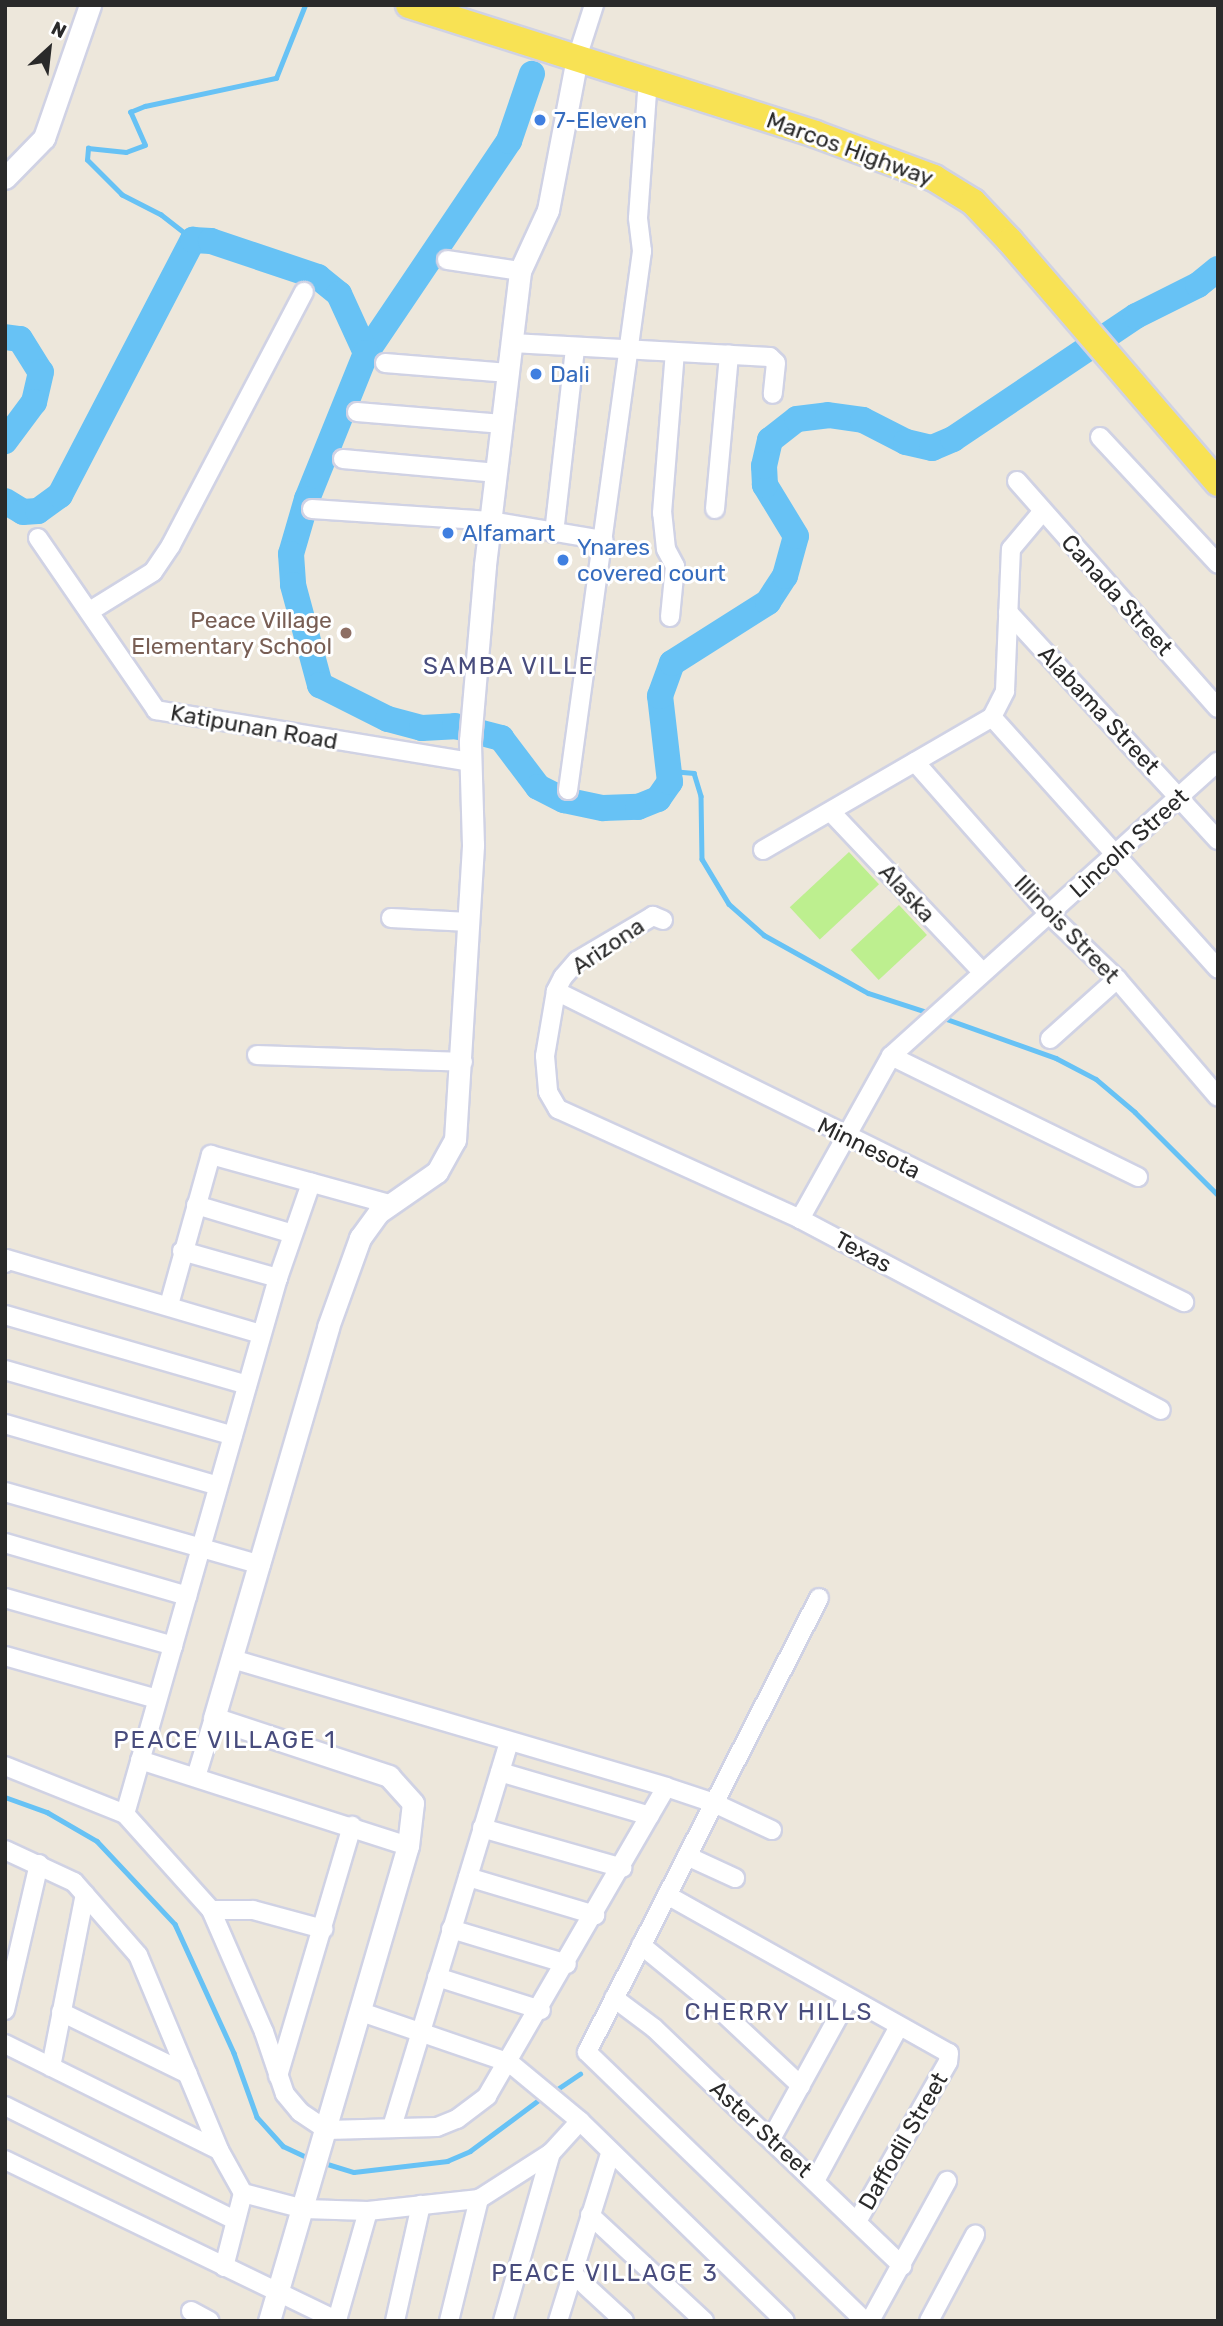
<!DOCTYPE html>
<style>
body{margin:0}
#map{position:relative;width:1223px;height:2326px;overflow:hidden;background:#ede7db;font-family:Rubik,sans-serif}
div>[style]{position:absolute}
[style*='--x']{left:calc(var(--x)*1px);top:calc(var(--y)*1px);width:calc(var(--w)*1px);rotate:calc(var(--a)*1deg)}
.pitch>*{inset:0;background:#bdef8f;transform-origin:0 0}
.stream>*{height:4.5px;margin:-2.25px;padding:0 2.25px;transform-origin:2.25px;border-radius:2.25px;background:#67c2f5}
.river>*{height:26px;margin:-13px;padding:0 13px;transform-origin:13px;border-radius:13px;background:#67c2f5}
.roads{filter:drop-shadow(2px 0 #d0d2e4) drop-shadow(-2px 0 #d0d2e4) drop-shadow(0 2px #d0d2e4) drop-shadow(0 -2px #d0d2e4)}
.minor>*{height:18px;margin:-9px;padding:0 9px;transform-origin:9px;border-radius:9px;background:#fff}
.tertiary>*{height:21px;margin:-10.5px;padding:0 10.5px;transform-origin:10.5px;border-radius:10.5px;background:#fff}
.primary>*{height:26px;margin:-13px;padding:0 13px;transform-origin:13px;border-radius:13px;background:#f8e254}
.dots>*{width:19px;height:19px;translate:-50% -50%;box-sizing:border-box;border:4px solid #fff;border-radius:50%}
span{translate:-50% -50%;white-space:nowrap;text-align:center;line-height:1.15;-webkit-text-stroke:6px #fff;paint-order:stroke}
.shop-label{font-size:23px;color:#366cbe}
.left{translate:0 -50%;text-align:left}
.street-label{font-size:23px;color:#2a2a2a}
.education-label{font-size:23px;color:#785e54}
.right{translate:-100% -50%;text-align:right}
.neighbourhood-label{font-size:24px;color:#484c7d;letter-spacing:2px}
.frame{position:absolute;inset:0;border:7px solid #2a2a2a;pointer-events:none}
.north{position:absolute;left:14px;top:14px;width:70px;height:70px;-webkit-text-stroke:5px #fff;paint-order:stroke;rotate:27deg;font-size:19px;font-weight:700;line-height:28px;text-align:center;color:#2a2a2a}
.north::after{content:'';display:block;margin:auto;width:24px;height:32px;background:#2a2a2a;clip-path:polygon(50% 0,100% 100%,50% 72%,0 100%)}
</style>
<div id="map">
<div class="pitch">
<i style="left:849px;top:852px;width:44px;height:81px;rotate:47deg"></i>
<i style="left:899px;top:905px;width:41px;height:66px;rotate:47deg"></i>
</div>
<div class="stream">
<i style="--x:193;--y:240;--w:41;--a:-142"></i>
<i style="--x:161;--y:215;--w:44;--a:-152.9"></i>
<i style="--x:122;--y:195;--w:49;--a:-135"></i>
<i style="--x:87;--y:160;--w:12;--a:-85"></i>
<i style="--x:88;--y:148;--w:38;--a:6"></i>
<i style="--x:126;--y:152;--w:20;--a:-20"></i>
<i style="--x:145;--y:145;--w:36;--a:-114"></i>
<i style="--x:130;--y:112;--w:16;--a:-22"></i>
<i style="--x:145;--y:106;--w:134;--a:-12.1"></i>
<i style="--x:276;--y:78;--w:79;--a:-68.3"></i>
<i style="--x:671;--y:771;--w:23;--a:5"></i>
<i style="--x:694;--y:773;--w:24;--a:73"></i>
<i style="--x:701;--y:796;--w:63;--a:89.1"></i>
<i style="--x:702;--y:859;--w:52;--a:59"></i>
<i style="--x:729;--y:904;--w:47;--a:41.5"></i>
<i style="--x:764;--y:935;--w:119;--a:29.1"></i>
<i style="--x:868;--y:993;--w:65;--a:17.9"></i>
<i style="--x:941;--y:1017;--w:122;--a:19.6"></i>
<i style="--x:1056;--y:1058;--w:45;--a:27.7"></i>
<i style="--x:1096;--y:1079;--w:51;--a:40.2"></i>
<i style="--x:1135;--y:1112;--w:117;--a:45"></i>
<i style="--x:5;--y:1797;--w:45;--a:19.7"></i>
<i style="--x:47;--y:1812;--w:58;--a:30.1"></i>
<i style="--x:97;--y:1841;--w:114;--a:46.8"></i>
<i style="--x:175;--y:1924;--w:142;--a:65.4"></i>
<i style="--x:234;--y:2053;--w:68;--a:70.2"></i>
<i style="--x:257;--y:2117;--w:39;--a:48"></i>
<i style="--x:283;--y:2146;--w:29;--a:25"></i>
<i style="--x:556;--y:2090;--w:29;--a:-34"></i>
<i style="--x:321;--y:2162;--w:34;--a:17"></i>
<i style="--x:354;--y:2172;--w:94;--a:-6.7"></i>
<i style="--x:447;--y:2161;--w:25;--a:-23"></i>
<i style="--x:470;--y:2151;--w:87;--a:-36.6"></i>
</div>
<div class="river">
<i style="--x:5;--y:337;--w:15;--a:8"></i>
<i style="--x:20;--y:339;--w:39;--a:58"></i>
<i style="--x:41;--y:372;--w:31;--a:103"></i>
<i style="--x:34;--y:402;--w:49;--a:126.6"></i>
<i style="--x:366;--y:353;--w:256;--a:-56"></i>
<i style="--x:509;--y:141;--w:71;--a:-71.1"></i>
<i style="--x:5;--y:501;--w:21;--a:31"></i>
<i style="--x:23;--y:512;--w:15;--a:-4"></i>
<i style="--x:38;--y:511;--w:27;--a:-36"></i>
<i style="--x:60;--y:495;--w:288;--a:-62.5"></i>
<i style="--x:193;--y:240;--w:18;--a:3"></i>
<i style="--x:211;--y:241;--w:113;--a:18.6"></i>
<i style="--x:318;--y:277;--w:27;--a:39"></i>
<i style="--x:339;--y:294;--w:65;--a:65.4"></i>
<i style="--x:366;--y:353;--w:157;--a:112"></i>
<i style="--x:307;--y:499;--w:57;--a:106.2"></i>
<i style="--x:291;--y:554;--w:31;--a:86"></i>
<i style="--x:293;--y:585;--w:104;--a:74.9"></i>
<i style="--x:320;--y:685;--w:76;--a:26.6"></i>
<i style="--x:388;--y:719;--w:35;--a:15"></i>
<i style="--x:422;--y:728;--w:33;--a:-3"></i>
<i style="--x:455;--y:726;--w:48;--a:14.6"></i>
<i style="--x:501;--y:738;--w:61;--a:52.9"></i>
<i style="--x:538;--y:787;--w:29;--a:27"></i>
<i style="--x:564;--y:800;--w:40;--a:12"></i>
<i style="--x:603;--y:808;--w:35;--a:-2"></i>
<i style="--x:638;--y:807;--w:22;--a:-22"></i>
<i style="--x:658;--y:799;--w:21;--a:-55"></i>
<i style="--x:670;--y:782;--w:87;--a:-96.6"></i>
<i style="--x:660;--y:696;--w:35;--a:-70"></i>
<i style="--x:672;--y:663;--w:114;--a:-32.4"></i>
<i style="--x:768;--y:602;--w:31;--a:-57"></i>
<i style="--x:785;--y:576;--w:41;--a:-74.6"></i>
<i style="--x:796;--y:536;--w:60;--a:-121.3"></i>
<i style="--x:765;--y:485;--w:19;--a:-93"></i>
<i style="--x:764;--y:466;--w:27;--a:-77"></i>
<i style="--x:770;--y:440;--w:34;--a:-38"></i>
<i style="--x:797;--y:419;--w:31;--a:-7"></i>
<i style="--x:828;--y:415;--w:35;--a:8"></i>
<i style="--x:863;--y:420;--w:48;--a:27.1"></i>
<i style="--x:906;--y:442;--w:27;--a:13"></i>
<i style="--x:932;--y:448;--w:23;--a:-23"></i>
<i style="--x:953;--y:439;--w:220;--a:-33.9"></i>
<i style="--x:1136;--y:316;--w:69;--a:-26.6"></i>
<i style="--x:1198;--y:285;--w:26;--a:-39"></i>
</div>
<div class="roads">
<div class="minor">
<i style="--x:577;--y:58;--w:56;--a:-72.2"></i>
<i style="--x:447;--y:260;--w:74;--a:8.6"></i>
<i style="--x:512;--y:343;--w:258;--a:3.1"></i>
<i style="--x:770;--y:357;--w:8;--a:45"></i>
<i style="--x:776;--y:363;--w:31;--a:96"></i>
<i style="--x:385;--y:363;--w:124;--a:4.6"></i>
<i style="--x:357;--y:412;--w:146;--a:4.7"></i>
<i style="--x:1100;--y:437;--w:173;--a:47.1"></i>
<i style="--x:343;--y:459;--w:155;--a:5.2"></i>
<i style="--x:1017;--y:481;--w:303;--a:48.5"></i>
<i style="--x:312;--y:509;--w:179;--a:3.8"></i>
<i style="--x:491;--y:521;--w:114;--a:9.6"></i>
<i style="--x:715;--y:509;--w:155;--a:-84.8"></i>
<i style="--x:554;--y:533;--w:186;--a:-83.5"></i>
<i style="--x:38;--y:538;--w:209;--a:55.5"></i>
<i style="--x:156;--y:710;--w:317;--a:9.4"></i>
<i style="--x:90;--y:611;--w:74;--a:-31.8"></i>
<i style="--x:153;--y:572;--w:32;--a:-56"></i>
<i style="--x:171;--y:545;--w:286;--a:-62.3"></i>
<i style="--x:1008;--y:612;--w:310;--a:47.4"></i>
<i style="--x:670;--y:617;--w:51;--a:-84.4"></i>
<i style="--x:675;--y:566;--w:19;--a:-118"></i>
<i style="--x:666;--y:549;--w:36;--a:-96"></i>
<i style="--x:662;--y:513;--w:161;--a:-85.4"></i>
<i style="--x:992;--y:717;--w:338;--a:48.1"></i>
<i style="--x:915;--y:762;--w:204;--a:48.6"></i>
<i style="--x:1050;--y:915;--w:93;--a:43.7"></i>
<i style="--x:1117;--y:979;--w:155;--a:49.4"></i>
<i style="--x:568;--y:790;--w:544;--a:-82.18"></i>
<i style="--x:642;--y:251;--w:33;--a:-97"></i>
<i style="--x:638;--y:218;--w:138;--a:-85.9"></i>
<i style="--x:831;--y:812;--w:221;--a:46.6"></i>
<i style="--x:763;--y:850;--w:265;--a:-30.1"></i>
<i style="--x:992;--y:717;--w:29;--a:-63"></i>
<i style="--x:1005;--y:691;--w:142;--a:-87.6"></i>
<i style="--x:1011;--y:549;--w:48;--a:-50"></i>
<i style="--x:391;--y:918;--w:78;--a:2.9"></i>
<i style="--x:663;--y:920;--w:11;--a:-158"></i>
<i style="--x:653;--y:916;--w:88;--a:149.4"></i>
<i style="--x:577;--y:961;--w:21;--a:131"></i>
<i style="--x:563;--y:977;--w:16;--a:117"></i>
<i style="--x:556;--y:991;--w:66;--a:99.6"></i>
<i style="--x:545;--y:1056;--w:36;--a:85"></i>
<i style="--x:548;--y:1092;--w:20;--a:60"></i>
<i style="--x:558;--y:1109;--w:266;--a:24.4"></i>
<i style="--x:800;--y:1219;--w:408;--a:27.9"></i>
<i style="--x:556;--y:991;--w:701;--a:26.35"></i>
<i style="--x:1050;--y:1039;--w:90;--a:-41.8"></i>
<i style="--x:257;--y:1055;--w:206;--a:1.9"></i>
<i style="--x:891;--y:1056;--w:275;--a:26.1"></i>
<i style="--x:196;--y:1205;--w:101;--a:16.6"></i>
<i style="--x:800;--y:1219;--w:187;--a:-60.8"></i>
<i style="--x:891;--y:1056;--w:440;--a:-42"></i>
<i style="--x:182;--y:1251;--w:100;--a:15.7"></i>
<i style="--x:5;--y:1263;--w:4;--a:-76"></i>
<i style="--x:6;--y:1259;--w:266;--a:16.4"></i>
<i style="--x:169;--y:1305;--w:156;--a:-74.4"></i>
<i style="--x:211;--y:1155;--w:185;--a:15.4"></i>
<i style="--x:5;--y:1315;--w:252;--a:16.1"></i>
<i style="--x:5;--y:1370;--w:237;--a:16.1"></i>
<i style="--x:5;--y:1424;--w:222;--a:16.2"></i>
<i style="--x:5;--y:1492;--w:266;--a:15.9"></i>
<i style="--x:5;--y:1543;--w:190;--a:16.2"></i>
<i style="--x:5;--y:1598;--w:175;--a:15.9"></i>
<i style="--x:819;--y:1598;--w:510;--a:117.07"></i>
<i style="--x:587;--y:2052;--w:387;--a:44.1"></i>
<i style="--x:5;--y:1656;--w:158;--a:15.8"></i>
<i style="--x:232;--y:1659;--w:452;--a:16.4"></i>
<i style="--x:666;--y:1787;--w:51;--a:18.4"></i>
<i style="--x:714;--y:1803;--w:64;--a:25"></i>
<i style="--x:140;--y:1760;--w:281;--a:17.8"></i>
<i style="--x:5;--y:1766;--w:129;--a:21.8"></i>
<i style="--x:125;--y:1814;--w:129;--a:48.1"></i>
<i style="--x:211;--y:1910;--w:133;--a:66.5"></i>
<i style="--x:264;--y:2032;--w:65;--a:71.3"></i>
<i style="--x:285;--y:2094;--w:23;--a:50"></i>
<i style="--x:300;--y:2112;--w:32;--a:34"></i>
<i style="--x:327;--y:2130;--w:110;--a:-1.6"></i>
<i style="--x:437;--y:2127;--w:22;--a:-22"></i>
<i style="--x:457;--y:2119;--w:38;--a:-37"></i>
<i style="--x:487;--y:2096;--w:357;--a:-59.9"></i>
<i style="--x:500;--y:1772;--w:156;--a:16.3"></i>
<i style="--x:196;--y:1777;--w:62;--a:-73"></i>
<i style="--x:125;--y:1814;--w:557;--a:-74.07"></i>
<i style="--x:278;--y:1278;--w:101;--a:-70.8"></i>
<i style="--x:482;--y:1828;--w:146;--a:15.9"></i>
<i style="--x:5;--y:1850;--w:76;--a:24.9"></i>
<i style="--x:74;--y:1882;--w:97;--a:48.8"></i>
<i style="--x:138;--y:1955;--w:211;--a:67.4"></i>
<i style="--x:219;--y:2150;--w:49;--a:60.8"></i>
<i style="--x:243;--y:2193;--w:63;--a:14.7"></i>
<i style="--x:304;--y:2209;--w:64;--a:1.8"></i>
<i style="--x:368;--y:2211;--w:112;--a:-6.2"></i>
<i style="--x:479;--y:2199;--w:85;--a:-32.6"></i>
<i style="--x:551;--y:2153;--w:43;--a:-47.8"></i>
<i style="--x:687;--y:1856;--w:53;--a:24.6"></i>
<i style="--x:468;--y:1877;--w:133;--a:16.7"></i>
<i style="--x:667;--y:1895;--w:323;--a:29.3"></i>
<i style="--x:949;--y:2053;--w:9;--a:96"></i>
<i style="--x:948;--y:2062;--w:182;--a:119.7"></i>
<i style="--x:211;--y:1910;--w:42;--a:0"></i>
<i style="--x:253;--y:1910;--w:73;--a:15.2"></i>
<i style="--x:451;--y:1929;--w:121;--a:16.8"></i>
<i style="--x:641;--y:1945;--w:98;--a:39.2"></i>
<i style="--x:717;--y:2007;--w:115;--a:43.2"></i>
<i style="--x:437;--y:1977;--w:109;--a:17.6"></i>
<i style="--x:614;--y:1998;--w:50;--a:36.9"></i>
<i style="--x:654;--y:2028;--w:344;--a:43.8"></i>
<i style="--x:5;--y:2010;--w:150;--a:-76.9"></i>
<i style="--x:61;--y:2012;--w:141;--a:26"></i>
<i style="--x:361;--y:2012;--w:157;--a:18.9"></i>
<i style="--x:510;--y:2063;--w:91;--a:39.6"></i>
<i style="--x:580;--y:2121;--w:286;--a:44.3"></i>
<i style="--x:5;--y:2044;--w:239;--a:26.4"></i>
<i style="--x:51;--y:2067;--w:176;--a:-78.9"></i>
<i style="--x:278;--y:2076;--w:261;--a:-73.5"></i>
<i style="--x:5;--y:2106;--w:257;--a:26.4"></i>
<i style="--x:392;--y:2127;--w:403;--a:-73.1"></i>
<i style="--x:771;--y:2139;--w:160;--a:-61.2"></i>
<i style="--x:5;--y:2160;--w:370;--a:25.8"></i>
<i style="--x:815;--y:2181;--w:176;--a:-61.5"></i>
<i style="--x:590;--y:2215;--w:156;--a:42.9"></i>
<i style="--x:224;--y:2267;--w:76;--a:-75.6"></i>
<i style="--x:572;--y:2273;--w:71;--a:42.7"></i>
<i style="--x:191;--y:2311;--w:21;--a:28"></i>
<i style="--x:337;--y:2320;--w:113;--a:-74.1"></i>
<i style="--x:395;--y:2321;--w:119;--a:-77.4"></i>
<i style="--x:449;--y:2321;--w:126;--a:-76.2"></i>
<i style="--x:503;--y:2321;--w:175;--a:-74.1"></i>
<i style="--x:558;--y:2321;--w:175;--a:-72.7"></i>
<i style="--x:870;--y:2321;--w:160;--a:-61.2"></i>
<i style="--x:929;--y:2321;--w:98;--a:-61.9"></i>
</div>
<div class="tertiary">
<i style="--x:5;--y:178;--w:56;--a:-45.7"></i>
<i style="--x:44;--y:138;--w:141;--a:-70.9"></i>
<i style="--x:269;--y:2321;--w:495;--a:-73.7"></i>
<i style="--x:408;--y:1846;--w:43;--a:-83.4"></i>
<i style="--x:413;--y:1803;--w:36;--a:-132"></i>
<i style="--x:389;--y:1776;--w:184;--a:-161.7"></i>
<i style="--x:214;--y:1718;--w:407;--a:-73.7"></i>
<i style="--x:328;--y:1327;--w:95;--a:-70.2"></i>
<i style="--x:360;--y:1238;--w:31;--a:-54"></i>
<i style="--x:378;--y:1213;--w:72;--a:-34.8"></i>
<i style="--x:437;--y:1172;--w:37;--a:-61"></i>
<i style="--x:455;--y:1140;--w:296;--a:-86.5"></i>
<i style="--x:473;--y:845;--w:104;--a:-91.7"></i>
<i style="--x:470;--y:741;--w:177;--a:-85.1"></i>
<i style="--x:485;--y:565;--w:296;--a:-83.2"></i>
<i style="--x:520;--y:271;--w:67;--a:-65.3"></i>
<i style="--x:548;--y:210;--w:155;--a:-79.2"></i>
</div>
<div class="primary">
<i style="--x:409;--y:5;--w:426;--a:17.6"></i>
<i style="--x:815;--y:134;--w:127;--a:20.3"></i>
<i style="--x:934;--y:178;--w:46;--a:31.6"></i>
<i style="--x:973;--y:202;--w:54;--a:46.5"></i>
<i style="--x:1010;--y:241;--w:319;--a:49.3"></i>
</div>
</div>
<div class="dots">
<i style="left:540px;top:120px;background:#3f7fe0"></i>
<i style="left:536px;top:374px;background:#3f7fe0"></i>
<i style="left:448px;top:533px;background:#3f7fe0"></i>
<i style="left:563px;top:560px;background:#3f7fe0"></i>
<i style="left:346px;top:633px;background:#8d6e63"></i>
</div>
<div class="shop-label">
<span class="left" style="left:554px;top:120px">7-Eleven</span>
<span class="left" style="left:550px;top:374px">Dali</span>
<span class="left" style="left:462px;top:533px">Alfamart</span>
<span class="left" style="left:577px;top:560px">Ynares<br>covered court</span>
</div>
<div class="street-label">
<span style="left:850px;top:149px;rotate:20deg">Marcos Highway</span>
<span style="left:1117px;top:595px;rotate:48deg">Canada Street</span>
<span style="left:1099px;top:710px;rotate:47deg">Alabama Street</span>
<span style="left:254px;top:727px;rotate:10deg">Katipunan Road</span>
<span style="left:1129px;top:843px;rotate:-42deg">Lincoln Street</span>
<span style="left:907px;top:893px;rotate:47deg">Alaska</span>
<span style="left:1067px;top:929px;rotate:46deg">Illinois Street</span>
<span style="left:608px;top:946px;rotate:-34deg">Arizona</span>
<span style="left:869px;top:1148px;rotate:26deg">Minnesota</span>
<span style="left:863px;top:1252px;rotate:28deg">Texas</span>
<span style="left:761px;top:2129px;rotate:43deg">Aster Street</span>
<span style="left:903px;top:2141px;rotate:-60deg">Daffodil Street</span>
</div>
<div class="education-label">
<span class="right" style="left:332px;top:633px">Peace Village<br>Elementary School</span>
</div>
<div class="neighbourhood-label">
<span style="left:509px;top:667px">SAMBA VILLE</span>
<span style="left:225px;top:1741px">PEACE VILLAGE 1</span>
<span style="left:779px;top:2013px">CHERRY HILLS</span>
<span style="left:605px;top:2274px">PEACE VILLAGE 3</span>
</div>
<div class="frame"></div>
<div class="north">N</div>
</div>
